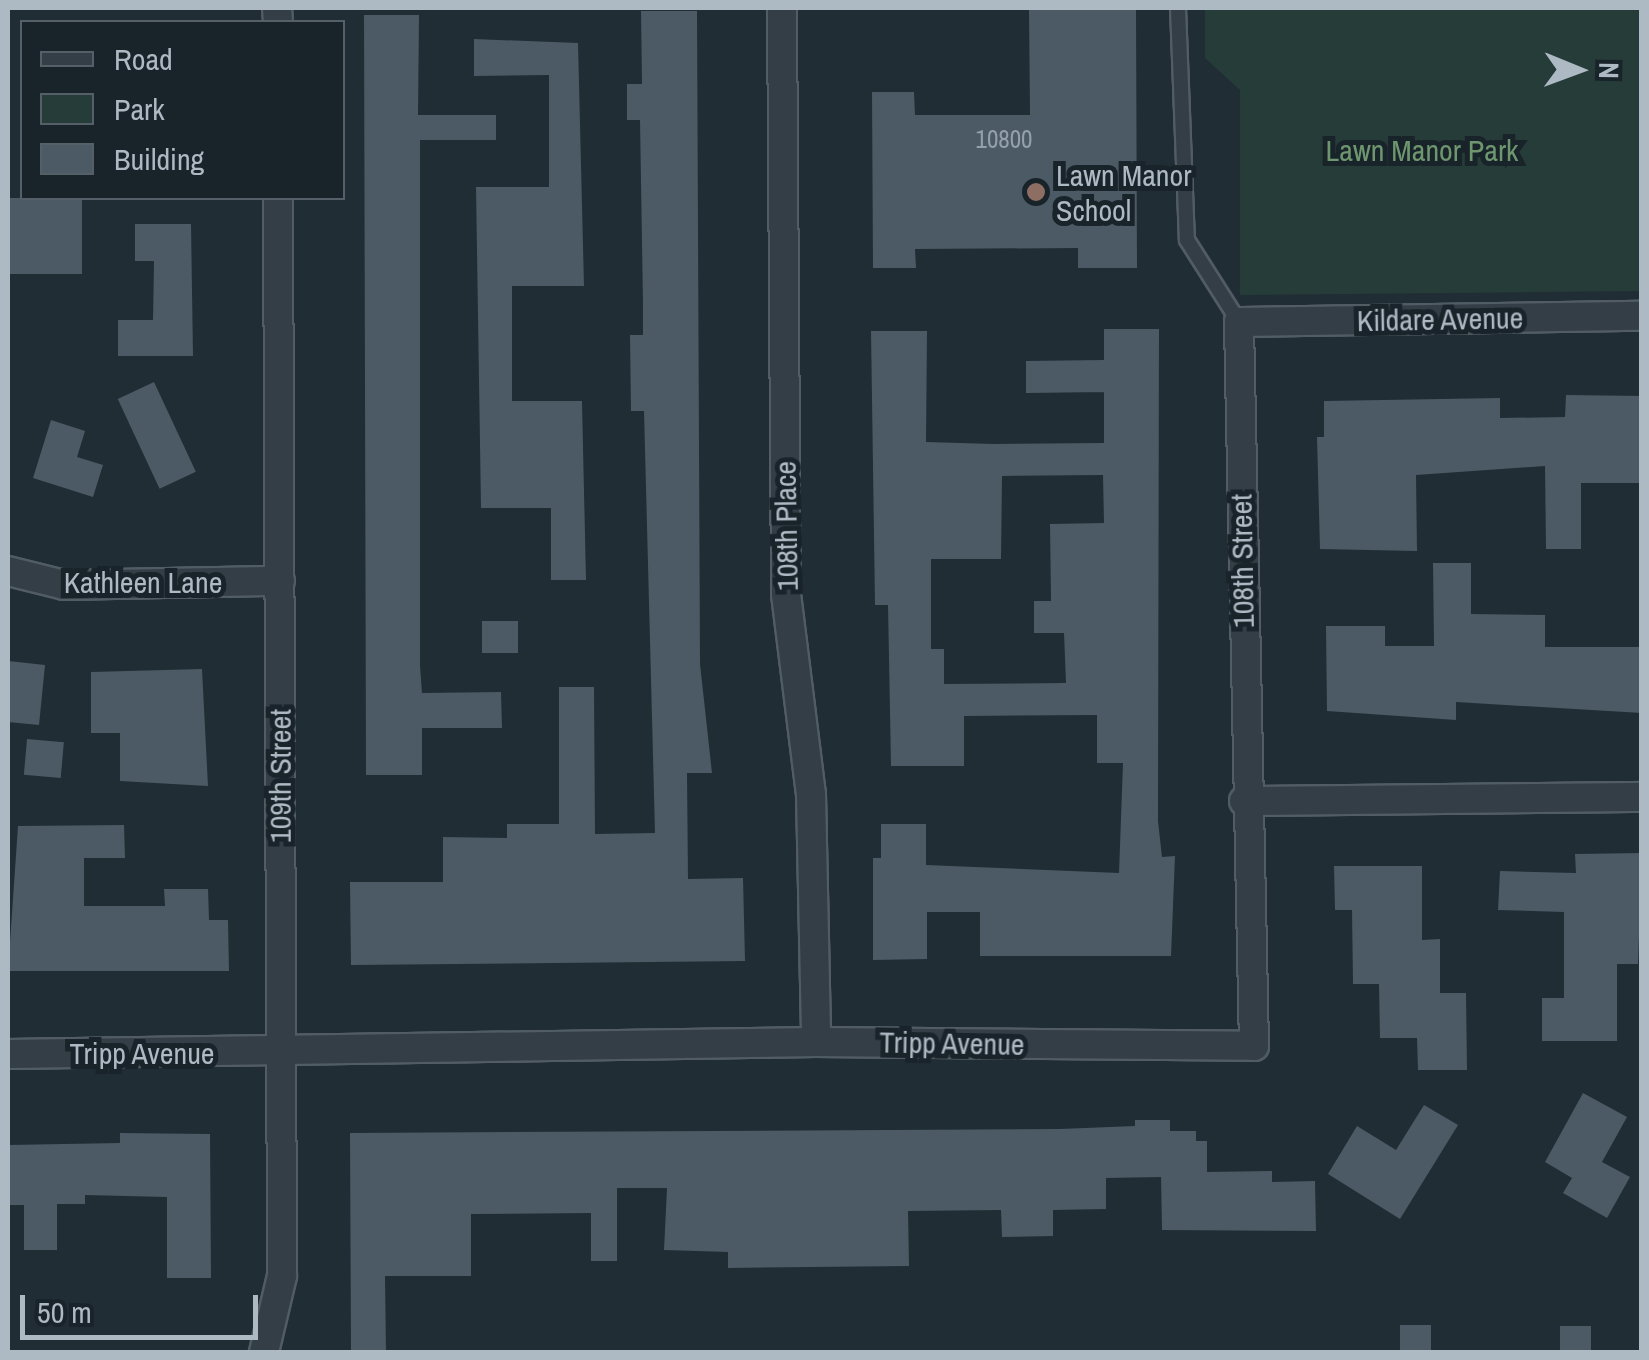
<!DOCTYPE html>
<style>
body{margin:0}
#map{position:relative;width:1649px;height:1360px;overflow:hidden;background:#202d35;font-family:"Archivo Narrow",sans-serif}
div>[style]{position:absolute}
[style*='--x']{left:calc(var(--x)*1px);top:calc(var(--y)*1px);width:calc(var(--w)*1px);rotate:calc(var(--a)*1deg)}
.green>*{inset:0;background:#263c38}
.building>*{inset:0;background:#4b5a64;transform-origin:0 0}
.roads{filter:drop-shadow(2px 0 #515c64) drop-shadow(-2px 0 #515c64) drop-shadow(0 2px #515c64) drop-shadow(0 -2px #515c64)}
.lane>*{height:14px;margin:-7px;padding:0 7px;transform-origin:7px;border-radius:7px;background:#333e46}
.street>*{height:28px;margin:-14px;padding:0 14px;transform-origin:14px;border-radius:14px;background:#333e46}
.dots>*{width:28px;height:28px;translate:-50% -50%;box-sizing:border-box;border:5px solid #19232a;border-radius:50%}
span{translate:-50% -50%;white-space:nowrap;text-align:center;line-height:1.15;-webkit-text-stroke:10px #19232a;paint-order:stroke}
.number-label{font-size:25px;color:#94a1ab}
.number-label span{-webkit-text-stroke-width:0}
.park-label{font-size:30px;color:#6e9770}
.poi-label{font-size:30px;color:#adb9c3}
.left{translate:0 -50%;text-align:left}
.street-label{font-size:30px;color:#adb9c3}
.frame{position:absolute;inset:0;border:10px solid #adb9c3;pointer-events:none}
.legend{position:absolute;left:20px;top:20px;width:325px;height:180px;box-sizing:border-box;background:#19232a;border:2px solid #545f67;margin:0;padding:12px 18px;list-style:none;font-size:30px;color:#adb9c3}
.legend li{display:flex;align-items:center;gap:20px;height:50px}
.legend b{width:50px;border:2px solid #545f67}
.north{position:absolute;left:1529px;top:20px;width:100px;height:100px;-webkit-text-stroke:8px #19232a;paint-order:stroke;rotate:91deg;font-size:28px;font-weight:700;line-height:40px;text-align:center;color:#adb9c3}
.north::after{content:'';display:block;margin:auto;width:35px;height:45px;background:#adb9c3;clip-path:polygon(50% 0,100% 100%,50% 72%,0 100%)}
.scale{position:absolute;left:20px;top:1295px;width:238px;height:45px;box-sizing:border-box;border:5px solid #adb9c3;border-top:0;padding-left:12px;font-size:30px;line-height:35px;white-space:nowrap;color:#adb9c3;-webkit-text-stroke:8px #19232a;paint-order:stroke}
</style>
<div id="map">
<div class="green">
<i style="clip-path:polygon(1205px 8px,1641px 8px,1641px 291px,1240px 295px,1240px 90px,1205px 58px)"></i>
</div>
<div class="building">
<i style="clip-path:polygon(1029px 8px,1136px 8px,1137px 268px,1078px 268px,1078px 248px,915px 249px,916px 268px,873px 268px,872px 92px,914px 92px,915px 115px,1030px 115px)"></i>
<i style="clip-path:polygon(641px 11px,697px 11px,700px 664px,712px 773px,687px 773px,688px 879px,743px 878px,745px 961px,351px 965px,350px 882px,443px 882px,443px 837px,507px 838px,507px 824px,559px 824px,559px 687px,594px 687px,595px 834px,655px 833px,644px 411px,631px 411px,630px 335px,643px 335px,643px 305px,640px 120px,627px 120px,627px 84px,642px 84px)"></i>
<i style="clip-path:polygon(364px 15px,419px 15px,418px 115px,496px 115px,496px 140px,420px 140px,420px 666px,422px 693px,501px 692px,502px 728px,422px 728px,422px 775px,366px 775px)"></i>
<i style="clip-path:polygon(474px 39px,578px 43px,584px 286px,512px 286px,512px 401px,582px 401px,586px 580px,551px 580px,551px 508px,481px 508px,476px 187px,549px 187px,549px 75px,474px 76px)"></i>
<i style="left:8px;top:198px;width:74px;height:76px"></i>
<i style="clip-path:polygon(135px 224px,191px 224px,193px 356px,118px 356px,118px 320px,153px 320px,154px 261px,135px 261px)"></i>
<i style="clip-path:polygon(evenodd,1104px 329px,1159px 329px,1158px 821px,1162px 857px,1175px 856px,1171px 956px,980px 956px,980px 912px,927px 912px,927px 959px,873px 960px,873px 858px,881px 858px,881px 824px,926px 824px,926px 865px,1119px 873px,1123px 763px,1097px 763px,1097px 715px,964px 716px,964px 766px,891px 766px,888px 605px,875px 605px,871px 331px,927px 331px,926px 442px,993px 444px,1104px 443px,1104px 392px,1026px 393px,1026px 361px,1104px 360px,1104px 329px,1103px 475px,1104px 523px,1050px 524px,1051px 601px,1034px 601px,1034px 633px,1064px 633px,1066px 683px,944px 684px,944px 649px,931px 649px,931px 559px,1001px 559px,1002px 476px,1103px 475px)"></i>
<i style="left:154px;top:382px;width:99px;height:40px;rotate:65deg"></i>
<i style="clip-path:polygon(1566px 395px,1642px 396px,1642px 483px,1581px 483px,1581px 549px,1546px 549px,1545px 466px,1416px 475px,1417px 551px,1320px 549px,1317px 437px,1324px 437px,1324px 401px,1500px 398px,1500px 418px,1565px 417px)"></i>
<i style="clip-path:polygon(51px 420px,85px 431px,77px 457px,103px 465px,93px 497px,33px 478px)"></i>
<i style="clip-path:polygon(1433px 563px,1471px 563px,1471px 614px,1545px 615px,1545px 647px,1642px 647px,1642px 713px,1456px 702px,1456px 720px,1327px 711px,1326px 626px,1385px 626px,1385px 646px,1434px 646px)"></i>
<i style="left:518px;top:621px;width:32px;height:36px;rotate:90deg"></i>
<i style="clip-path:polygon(8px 661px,45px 665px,39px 725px,8px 722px)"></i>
<i style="clip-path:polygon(202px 669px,208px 786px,120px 781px,120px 733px,91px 733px,91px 672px)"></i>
<i style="left:27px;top:739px;width:37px;height:36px;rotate:5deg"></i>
<i style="clip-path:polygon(124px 825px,125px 858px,84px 858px,84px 906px,165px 906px,164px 889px,208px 889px,209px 920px,228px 920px,229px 971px,8px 971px,18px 826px)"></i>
<i style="clip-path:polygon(1642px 853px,1638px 964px,1617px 964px,1617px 1041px,1542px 1041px,1542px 998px,1564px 998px,1564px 912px,1498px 910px,1500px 871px,1576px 873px,1575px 854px)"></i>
<i style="clip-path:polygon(1334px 866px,1422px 866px,1422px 940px,1440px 939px,1440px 993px,1466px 993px,1467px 1070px,1418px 1070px,1417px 1038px,1380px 1038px,1379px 984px,1353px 984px,1352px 910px,1335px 910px)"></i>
<i style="clip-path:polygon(1583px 1093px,1627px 1117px,1602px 1162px,1630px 1177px,1607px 1218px,1563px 1193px,1572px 1178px,1545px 1162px)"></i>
<i style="clip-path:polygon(1424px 1105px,1458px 1125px,1400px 1219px,1328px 1174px,1357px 1126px,1396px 1150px)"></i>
<i style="clip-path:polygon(1135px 1120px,1170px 1120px,1170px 1131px,1196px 1131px,1196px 1141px,1207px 1141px,1207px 1172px,1272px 1171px,1272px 1182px,1315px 1181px,1316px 1231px,1162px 1230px,1161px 1177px,1106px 1178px,1106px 1209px,1053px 1210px,1053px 1236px,1002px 1237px,1001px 1210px,908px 1211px,909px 1266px,728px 1268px,728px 1252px,664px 1250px,667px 1188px,617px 1188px,617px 1261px,591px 1261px,591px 1213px,471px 1214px,471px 1276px,385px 1276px,386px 1352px,351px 1352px,350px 1133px,1060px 1129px,1135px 1126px)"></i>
<i style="clip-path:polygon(120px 1133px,210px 1134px,211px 1278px,167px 1278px,167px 1197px,85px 1195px,85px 1204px,57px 1204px,57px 1250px,24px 1250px,24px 1205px,8px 1205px,8px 1145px,120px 1143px)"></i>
<i style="left:1400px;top:1325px;width:31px;height:27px"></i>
<i style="left:1591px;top:1326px;width:26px;height:31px;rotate:90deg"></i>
</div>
<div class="roads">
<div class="lane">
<i style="--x:1178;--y:8;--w:232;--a:87.8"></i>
<i style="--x:1187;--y:240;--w:97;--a:57.6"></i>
</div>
<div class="street">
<i style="--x:277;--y:8;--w:14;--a:86"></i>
<i style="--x:782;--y:8;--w:586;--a:89.61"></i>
<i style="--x:786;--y:594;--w:202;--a:82.9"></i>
<i style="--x:811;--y:794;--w:248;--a:88.8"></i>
<i style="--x:8;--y:571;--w:58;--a:14"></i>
<i style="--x:64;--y:585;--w:216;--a:-1.1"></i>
<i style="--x:1244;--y:801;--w:398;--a:-0.6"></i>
<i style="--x:8;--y:1054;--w:808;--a:-0.85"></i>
<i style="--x:816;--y:1042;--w:438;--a:0.5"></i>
<i style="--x:1254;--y:1046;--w:724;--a:-91.19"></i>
<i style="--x:1239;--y:322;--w:403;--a:-0.9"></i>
<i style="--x:264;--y:1352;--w:78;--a:-76.7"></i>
<i style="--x:282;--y:1276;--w:1078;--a:-90.21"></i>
</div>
</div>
<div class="dots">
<i style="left:1036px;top:192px;background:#8d6e63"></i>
</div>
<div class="number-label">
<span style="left:1004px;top:139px">10800</span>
</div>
<div class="park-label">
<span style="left:1422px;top:150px">Lawn Manor Park</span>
</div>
<div class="poi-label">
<span class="left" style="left:1056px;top:192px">Lawn Manor<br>School</span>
</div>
<div class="street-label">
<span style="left:1440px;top:319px;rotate:-1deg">Kildare Avenue</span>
<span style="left:786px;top:526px;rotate:-91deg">108th Place</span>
<span style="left:1242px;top:561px;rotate:-91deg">108th Street</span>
<span style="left:143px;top:582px">Kathleen Lane</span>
<span style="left:280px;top:776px;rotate:-90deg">109th Street</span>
<span style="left:952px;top:1043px;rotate:1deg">Tripp Avenue</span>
<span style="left:142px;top:1053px">Tripp Avenue</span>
</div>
<div class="frame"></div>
<ul class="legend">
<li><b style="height:12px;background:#333e46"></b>Road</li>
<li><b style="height:28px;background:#263c38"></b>Park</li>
<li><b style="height:28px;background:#4b5a64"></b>Building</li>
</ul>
<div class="north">N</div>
<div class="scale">50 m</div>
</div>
